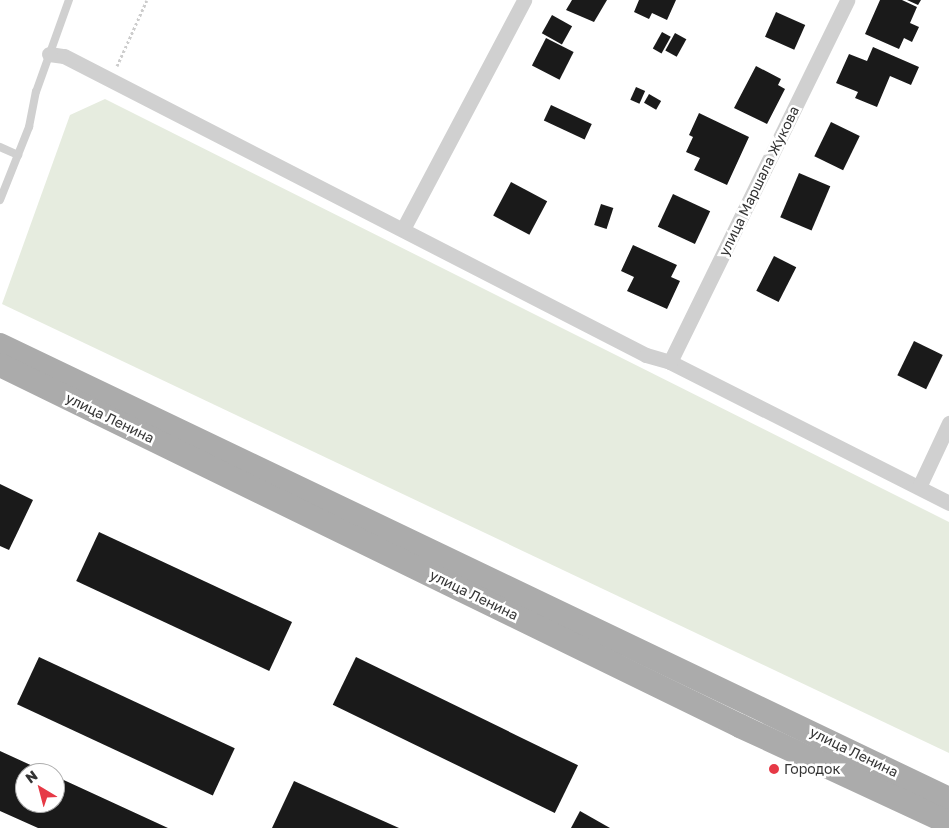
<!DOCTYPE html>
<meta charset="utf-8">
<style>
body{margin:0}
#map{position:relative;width:949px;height:828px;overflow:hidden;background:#fff;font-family:"Golos Text",sans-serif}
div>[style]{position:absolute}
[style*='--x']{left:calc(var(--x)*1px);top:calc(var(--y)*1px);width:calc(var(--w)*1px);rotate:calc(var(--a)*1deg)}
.green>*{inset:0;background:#e6ecdf}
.building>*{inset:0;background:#1a1a1a;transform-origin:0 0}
.path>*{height:3px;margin-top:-1.5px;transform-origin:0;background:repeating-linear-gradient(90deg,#cdcdcd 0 2.5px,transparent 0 5px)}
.service>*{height:8px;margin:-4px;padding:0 4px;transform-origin:4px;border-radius:4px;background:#d0d0d0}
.minor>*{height:15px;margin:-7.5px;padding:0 7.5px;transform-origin:7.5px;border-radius:7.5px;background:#d0d0d0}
.primary>*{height:24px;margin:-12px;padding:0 12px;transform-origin:12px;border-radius:12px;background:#ababab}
.dots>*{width:14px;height:14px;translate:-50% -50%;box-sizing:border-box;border:2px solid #fff;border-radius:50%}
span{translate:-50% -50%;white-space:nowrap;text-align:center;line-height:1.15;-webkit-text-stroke:5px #fff;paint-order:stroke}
.street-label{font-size:14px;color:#333}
.poi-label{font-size:14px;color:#333}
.left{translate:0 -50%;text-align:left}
.north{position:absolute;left:15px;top:763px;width:50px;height:50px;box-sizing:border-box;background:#fff;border:1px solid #adadad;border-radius:50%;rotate:323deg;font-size:14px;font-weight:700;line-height:20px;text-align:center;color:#333}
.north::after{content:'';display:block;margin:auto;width:18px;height:22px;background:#e63946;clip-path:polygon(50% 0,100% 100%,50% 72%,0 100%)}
</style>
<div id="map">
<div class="green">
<i style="clip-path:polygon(105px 99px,949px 522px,949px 753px,2px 304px,70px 115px)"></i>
</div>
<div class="building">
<i style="clip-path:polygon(572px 0,607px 0,594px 22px,566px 10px)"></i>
<i style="clip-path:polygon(639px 0,676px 0,667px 20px,652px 13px,649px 19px,634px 12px)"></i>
<i style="clip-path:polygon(880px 0,902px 0,917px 7px,910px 23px,919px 27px,912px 42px,904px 38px,899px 49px,865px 34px)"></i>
<i style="clip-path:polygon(907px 0,921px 0,918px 5px)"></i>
<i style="left:776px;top:12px;width:32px;height:27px;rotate:24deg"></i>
<i style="left:552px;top:15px;width:23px;height:21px;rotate:29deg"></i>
<i style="left:662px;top:32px;width:10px;height:19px;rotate:29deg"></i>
<i style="left:675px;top:33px;width:13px;height:20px;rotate:29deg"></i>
<i style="left:546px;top:38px;width:31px;height:31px;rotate:27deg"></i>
<i style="clip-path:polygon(873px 47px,919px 67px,911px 85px,890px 76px,877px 107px,855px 98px,858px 92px,836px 83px,849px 54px,867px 61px)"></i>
<i style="clip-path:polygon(756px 66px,781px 79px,778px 85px,785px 89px,767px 124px,734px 108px)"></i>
<i style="left:636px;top:87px;width:10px;height:14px;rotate:24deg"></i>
<i style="left:649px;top:94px;width:14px;height:10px;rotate:30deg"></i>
<i style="left:551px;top:105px;width:45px;height:17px;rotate:25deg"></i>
<i style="clip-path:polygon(699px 113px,749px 137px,727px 185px,694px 170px,700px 158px,686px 152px,693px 137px,689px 135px)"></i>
<i style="left:831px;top:122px;width:32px;height:38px;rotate:26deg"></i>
<i style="left:799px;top:173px;width:34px;height:48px;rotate:23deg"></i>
<i style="left:511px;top:182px;width:41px;height:38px;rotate:28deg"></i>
<i style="left:673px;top:194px;width:41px;height:36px;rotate:25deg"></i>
<i style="left:601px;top:204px;width:13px;height:22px;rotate:18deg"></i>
<i style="clip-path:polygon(633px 245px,677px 265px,671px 277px,680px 281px,667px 309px,627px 291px,634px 277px,621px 271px)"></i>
<i style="left:774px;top:256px;width:25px;height:39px;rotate:27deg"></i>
<i style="left:914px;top:341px;width:32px;height:38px;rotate:26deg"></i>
<i style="clip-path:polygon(0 484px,33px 500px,9px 550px,0 546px)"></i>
<i style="left:99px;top:532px;width:213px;height:54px;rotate:25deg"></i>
<i style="left:39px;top:657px;width:216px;height:52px;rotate:25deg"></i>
<i style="left:356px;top:657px;width:247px;height:53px;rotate:26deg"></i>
<i style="clip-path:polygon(0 751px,48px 773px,25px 773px,25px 803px,55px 803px,55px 776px,168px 828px,38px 828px,0 811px)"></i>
<i style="clip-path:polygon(294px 781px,399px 828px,272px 828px)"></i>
<i style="clip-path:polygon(580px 811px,610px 828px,571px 828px)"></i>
</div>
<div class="path">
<i style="--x:117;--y:66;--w:72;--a:-65.6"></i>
</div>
<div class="service">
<i style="--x:0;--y:147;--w:20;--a:24"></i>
<i style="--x:0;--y:200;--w:79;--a:-68.3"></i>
<i style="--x:29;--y:127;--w:36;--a:-79"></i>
<i style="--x:36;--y:92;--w:98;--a:-70.3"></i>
</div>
<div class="minor">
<i style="--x:49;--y:54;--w:15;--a:8"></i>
<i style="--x:64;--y:56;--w:654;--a:27.19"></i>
<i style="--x:646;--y:355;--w:25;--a:16"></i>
<i style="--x:670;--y:362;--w:313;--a:26.8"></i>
<i style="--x:403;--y:229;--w:259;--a:-62.1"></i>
<i style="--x:670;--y:362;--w:403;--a:-63.9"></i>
<i style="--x:919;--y:487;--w:71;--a:-64.9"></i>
</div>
<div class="primary">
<i style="--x:0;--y:345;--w:1052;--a:25.57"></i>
<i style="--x:0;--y:365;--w:823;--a:26"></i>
<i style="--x:740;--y:726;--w:230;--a:24.9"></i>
</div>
<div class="dots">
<i style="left:774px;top:769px;background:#e63946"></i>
</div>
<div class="street-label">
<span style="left:759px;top:181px;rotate:-64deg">улица Маршала Жукова</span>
<span style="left:110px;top:418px;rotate:26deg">улица Ленина</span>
<span style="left:474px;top:595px;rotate:26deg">улица Ленина</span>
<span style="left:854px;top:752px;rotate:26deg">улица Ленина</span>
</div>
<div class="poi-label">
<span class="left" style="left:784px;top:769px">Городок</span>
</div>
<div class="north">N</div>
</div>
